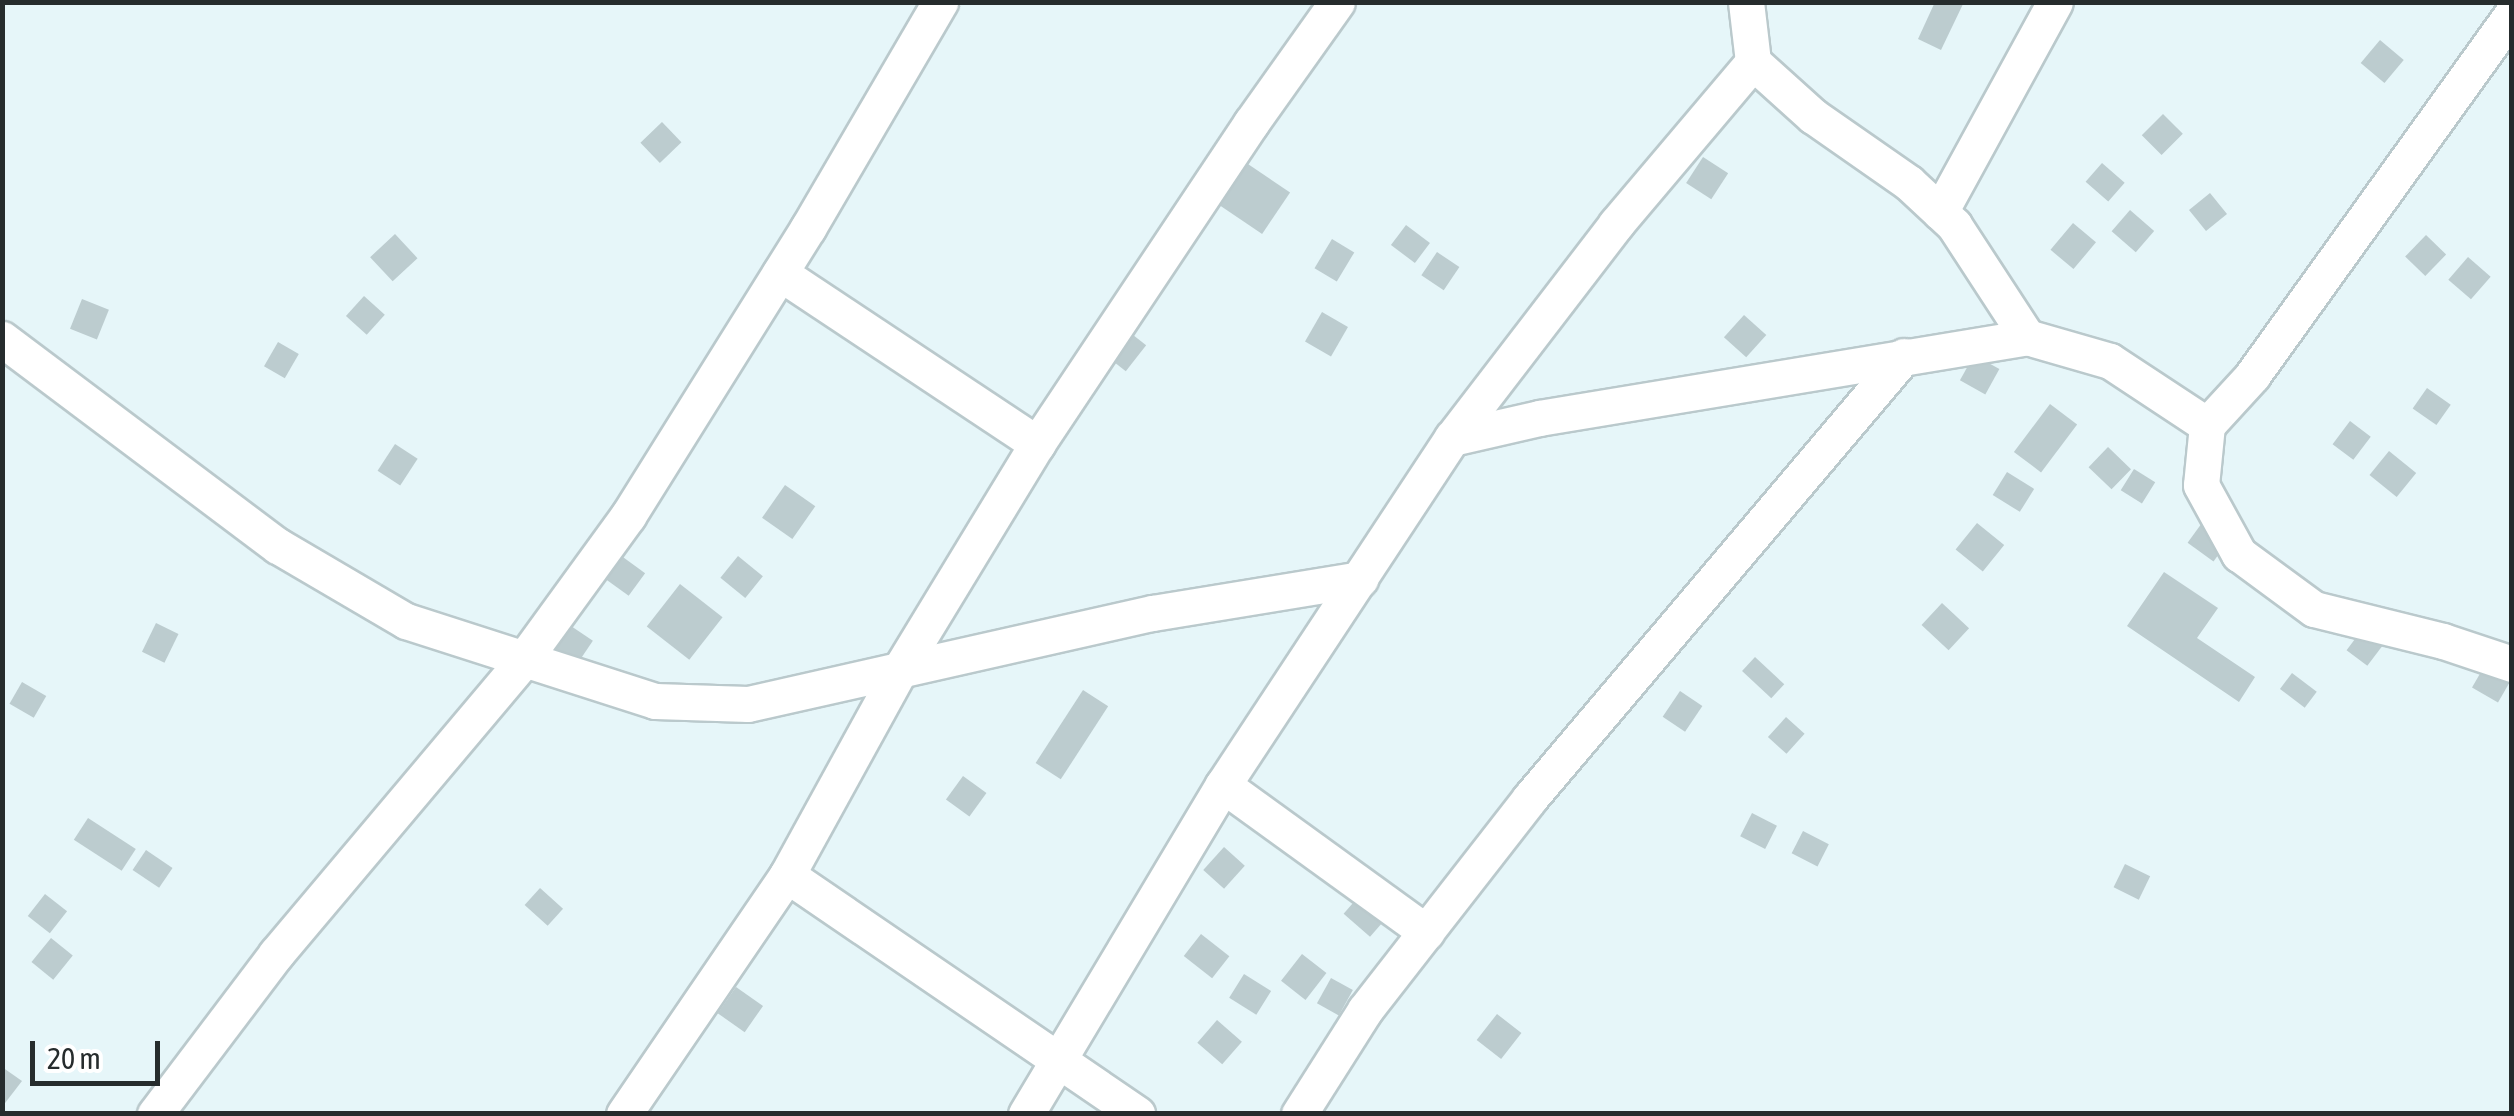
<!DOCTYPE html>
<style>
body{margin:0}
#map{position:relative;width:2514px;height:1116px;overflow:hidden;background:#e6f6f9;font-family:"Asap Condensed",sans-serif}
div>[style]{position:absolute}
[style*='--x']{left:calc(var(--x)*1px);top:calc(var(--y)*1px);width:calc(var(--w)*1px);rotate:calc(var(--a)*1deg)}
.building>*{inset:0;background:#bccccf;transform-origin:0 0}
.roads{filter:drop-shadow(2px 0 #bac9cc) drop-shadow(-2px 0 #bac9cc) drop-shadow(0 2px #bac9cc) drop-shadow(0 -2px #bac9cc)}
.street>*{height:35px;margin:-17.5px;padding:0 17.5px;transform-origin:17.5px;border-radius:17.5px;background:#fff}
span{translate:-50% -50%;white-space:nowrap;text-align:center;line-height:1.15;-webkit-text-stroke:8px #fff;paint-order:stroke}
.frame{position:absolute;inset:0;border:5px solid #262c2d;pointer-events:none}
.scale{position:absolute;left:30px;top:1041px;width:130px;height:45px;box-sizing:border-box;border:5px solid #262c2d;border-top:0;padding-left:12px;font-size:30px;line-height:35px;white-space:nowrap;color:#262c2d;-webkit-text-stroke:8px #fff;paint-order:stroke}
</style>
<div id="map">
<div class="building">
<i style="clip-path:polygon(1935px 2px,1964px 2px,1941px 50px,1918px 39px)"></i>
<i style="left:2380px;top:40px;width:31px;height:30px;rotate:40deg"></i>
<i style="left:2163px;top:114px;width:28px;height:30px;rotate:45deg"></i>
<i style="left:662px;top:122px;width:28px;height:30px;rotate:46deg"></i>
<i style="left:1703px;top:157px;width:30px;height:31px;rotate:33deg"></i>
<i style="left:1242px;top:160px;width:58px;height:50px;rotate:34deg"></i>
<i style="left:2102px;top:163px;width:30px;height:25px;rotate:41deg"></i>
<i style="left:2210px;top:193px;width:27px;height:27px;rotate:51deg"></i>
<i style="left:2130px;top:210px;width:32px;height:28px;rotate:41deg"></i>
<i style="left:2073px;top:223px;width:30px;height:35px;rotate:40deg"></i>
<i style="left:1406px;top:225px;width:30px;height:25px;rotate:37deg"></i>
<i style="left:395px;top:234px;width:33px;height:34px;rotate:47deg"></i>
<i style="left:2426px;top:235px;width:28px;height:30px;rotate:44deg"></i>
<i style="left:1332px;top:239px;width:26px;height:34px;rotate:31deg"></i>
<i style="left:1437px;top:252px;width:27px;height:28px;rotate:34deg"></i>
<i style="left:2468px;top:257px;width:30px;height:30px;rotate:41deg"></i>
<i style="left:364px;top:296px;width:28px;height:27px;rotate:42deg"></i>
<i style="left:82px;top:299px;width:29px;height:32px;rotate:22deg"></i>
<i style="left:1322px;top:312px;width:30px;height:34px;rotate:30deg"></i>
<i style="left:1744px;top:315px;width:30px;height:30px;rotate:42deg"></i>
<i style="left:1128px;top:331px;width:23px;height:33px;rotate:38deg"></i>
<i style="left:278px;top:342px;width:24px;height:28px;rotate:30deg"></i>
<i style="left:1974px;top:355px;width:29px;height:29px;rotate:29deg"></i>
<i style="left:2427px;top:388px;width:29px;height:25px;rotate:35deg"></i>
<i style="left:2050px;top:404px;width:34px;height:60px;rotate:37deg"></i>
<i style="left:2350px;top:421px;width:26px;height:29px;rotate:37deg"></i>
<i style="left:395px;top:444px;width:27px;height:32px;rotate:33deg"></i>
<i style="left:2108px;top:447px;width:32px;height:28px;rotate:44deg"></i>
<i style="left:2389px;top:451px;width:35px;height:31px;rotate:39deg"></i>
<i style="left:2134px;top:469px;width:25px;height:25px;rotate:32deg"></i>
<i style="left:2007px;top:472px;width:32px;height:27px;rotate:32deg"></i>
<i style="left:785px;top:485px;width:37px;height:40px;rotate:35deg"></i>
<i style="left:2207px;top:516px;width:32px;height:33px;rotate:36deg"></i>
<i style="left:1977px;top:523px;width:35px;height:34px;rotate:39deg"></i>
<i style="left:616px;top:552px;width:36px;height:28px;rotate:36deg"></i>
<i style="left:738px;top:556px;width:32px;height:28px;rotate:39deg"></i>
<i style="clip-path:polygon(2164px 572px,2218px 608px,2197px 638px,2255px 677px,2239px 702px,2127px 626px)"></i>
<i style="left:680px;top:584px;width:54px;height:54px;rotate:38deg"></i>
<i style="left:1942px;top:603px;width:37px;height:30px;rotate:43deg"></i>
<i style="left:156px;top:623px;width:25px;height:32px;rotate:26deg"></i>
<i style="left:568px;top:624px;width:30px;height:32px;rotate:34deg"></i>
<i style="left:2364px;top:627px;width:26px;height:29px;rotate:37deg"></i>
<i style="left:1755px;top:657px;width:40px;height:19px;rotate:43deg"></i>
<i style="left:2485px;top:665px;width:30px;height:26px;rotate:30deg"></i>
<i style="left:2292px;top:673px;width:31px;height:20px;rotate:37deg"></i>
<i style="left:22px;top:682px;width:28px;height:25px;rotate:30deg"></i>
<i style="left:1083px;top:690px;width:30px;height:87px;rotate:33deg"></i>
<i style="left:1680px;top:691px;width:27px;height:31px;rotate:34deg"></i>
<i style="left:1786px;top:717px;width:25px;height:27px;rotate:42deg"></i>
<i style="left:963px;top:776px;width:29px;height:29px;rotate:36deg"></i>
<i style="left:1752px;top:813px;width:28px;height:26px;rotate:27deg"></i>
<i style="left:88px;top:818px;width:57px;height:26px;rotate:33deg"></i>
<i style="left:1803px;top:831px;width:29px;height:25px;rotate:27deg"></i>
<i style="left:1224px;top:847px;width:28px;height:31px;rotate:42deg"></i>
<i style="left:146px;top:850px;width:32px;height:24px;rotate:34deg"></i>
<i style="left:2125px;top:864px;width:28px;height:26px;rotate:26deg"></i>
<i style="left:540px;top:888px;width:31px;height:23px;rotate:42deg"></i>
<i style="left:45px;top:894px;width:28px;height:28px;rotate:38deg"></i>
<i style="left:1360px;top:895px;width:35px;height:25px;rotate:41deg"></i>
<i style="left:1201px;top:934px;width:36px;height:28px;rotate:38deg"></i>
<i style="left:51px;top:938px;width:28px;height:31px;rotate:39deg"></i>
<i style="left:1302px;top:954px;width:31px;height:34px;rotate:38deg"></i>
<i style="left:1244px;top:974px;width:32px;height:28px;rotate:32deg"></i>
<i style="left:1331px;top:978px;width:25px;height:29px;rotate:29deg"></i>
<i style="left:736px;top:987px;width:33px;height:32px;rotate:35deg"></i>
<i style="left:1497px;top:1014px;width:31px;height:33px;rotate:38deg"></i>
<i style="left:1217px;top:1020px;width:33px;height:30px;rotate:41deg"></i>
<i style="clip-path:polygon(2px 1067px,22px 1081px,2px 1107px)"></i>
</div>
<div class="roads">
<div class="street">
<i style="--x:1746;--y:2;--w:60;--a:83.3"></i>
<i style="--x:1753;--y:62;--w:81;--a:42"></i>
<i style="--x:1813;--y:116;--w:117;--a:34.9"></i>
<i style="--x:1909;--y:183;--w:62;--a:43"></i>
<i style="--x:1954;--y:225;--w:134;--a:56.9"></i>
<i style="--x:2512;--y:14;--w:444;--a:125.7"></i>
<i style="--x:2253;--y:375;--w:68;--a:132.6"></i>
<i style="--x:2207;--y:425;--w:60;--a:95.7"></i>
<i style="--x:2201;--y:485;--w:79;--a:61.2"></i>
<i style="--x:2239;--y:554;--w:93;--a:36.3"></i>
<i style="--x:2314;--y:609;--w:133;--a:13.9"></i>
<i style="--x:2443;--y:641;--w:73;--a:18.4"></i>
<i style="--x:1940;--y:212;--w:239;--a:-61.3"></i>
<i style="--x:780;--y:273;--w:309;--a:33.6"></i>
<i style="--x:2;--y:339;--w:345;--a:36.9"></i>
<i style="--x:278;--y:546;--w:148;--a:30.4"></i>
<i style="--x:406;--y:621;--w:262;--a:17.8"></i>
<i style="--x:655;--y:701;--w:93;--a:1.8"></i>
<i style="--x:748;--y:704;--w:415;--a:-12.7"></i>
<i style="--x:1153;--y:613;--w:210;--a:-9.3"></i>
<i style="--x:1452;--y:438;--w:89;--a:-12.9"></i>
<i style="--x:1539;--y:418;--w:495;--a:-9.4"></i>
<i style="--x:2027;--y:337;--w:86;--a:16.1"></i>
<i style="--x:2110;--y:361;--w:116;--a:33.4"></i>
<i style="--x:1223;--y:785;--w:251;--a:35.9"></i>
<i style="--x:787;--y:875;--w:424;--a:34.3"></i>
<i style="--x:155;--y:1114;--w:201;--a:-52.9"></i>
<i style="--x:276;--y:954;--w:385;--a:-49.9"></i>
<i style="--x:524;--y:659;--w:177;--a:-54"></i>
<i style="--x:628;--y:516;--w:340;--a:-58"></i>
<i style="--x:808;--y:228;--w:262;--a:-59.7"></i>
<i style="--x:624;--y:1114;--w:289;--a:-55.7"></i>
<i style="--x:787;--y:875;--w:233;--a:-61.2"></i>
<i style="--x:899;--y:671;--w:266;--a:-58.7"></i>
<i style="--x:1037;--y:444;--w:386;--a:-56.3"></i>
<i style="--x:1251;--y:123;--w:148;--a:-54.6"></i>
<i style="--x:1026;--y:1114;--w:383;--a:-59.1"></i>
<i style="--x:1223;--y:785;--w:416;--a:-56.6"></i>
<i style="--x:1452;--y:438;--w:270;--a:-52.5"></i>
<i style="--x:1616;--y:224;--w:212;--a:-49.8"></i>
<i style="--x:1299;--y:1114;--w:123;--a:-57.6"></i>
<i style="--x:1365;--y:1010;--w:269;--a:-52.1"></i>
<i style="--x:1530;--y:798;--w:579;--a:-49.76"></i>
</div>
</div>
<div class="frame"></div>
<div class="scale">20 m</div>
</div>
